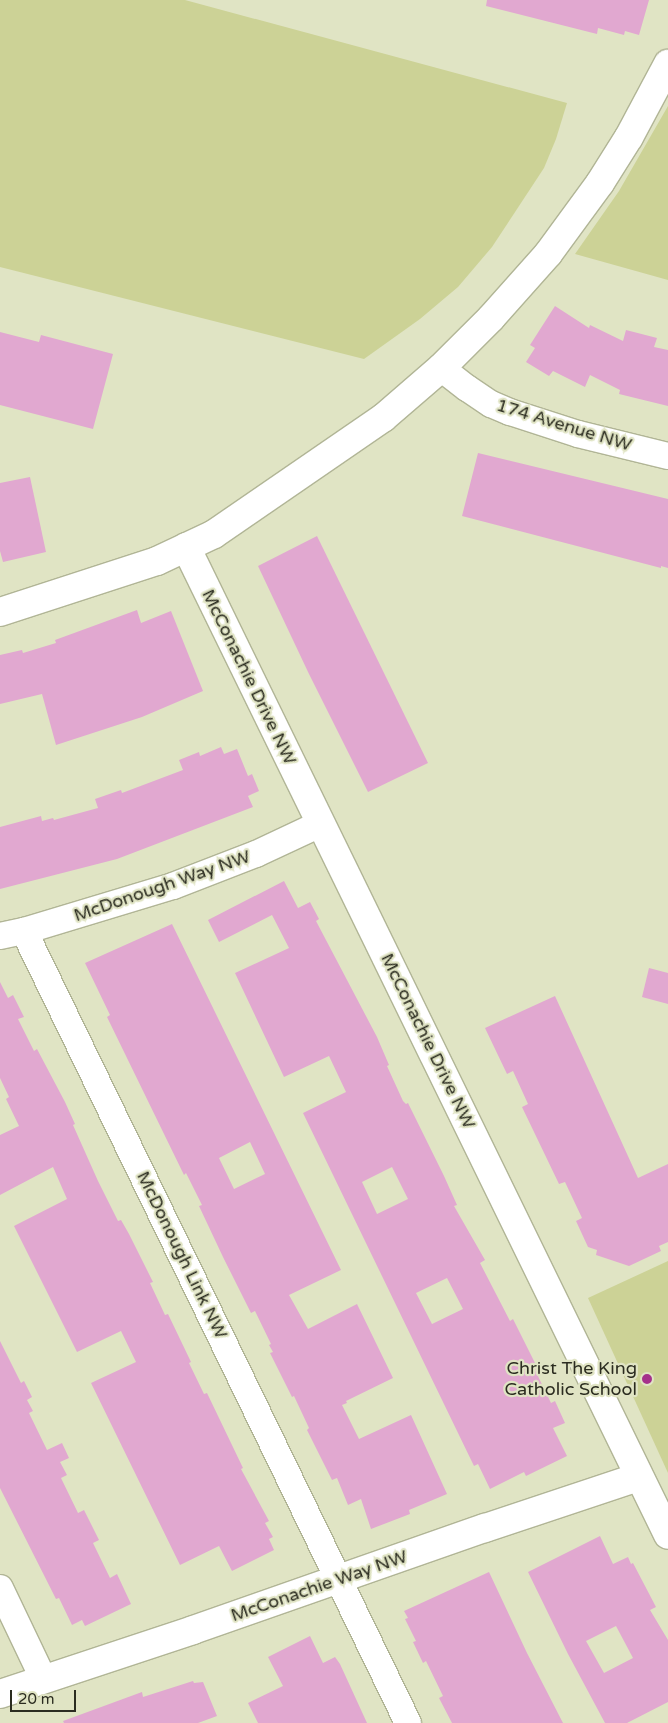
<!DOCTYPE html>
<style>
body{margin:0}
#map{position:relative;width:668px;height:1723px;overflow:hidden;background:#e0e4c4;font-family:"Varela Round",sans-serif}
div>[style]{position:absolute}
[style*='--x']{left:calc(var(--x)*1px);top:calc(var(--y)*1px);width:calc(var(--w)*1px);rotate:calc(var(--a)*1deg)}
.green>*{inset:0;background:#ccd296}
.building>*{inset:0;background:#e1a8d0}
.roads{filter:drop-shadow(1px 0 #b1b596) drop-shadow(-1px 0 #b1b596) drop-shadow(0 1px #b1b596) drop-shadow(0 -1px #b1b596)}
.minor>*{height:26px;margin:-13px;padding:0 13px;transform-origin:13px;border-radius:13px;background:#fff}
.tertiary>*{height:28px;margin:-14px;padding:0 14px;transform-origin:14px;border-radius:14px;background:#fff}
.dots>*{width:14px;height:14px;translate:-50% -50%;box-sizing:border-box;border:2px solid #e0e4c4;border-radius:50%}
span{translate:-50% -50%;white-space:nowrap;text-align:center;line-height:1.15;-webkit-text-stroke:4.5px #e0e4c4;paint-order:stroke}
.street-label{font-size:18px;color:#2b2c20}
.poi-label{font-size:18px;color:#2b2c20}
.right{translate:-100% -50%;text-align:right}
.scale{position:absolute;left:10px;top:1690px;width:66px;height:22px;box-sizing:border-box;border:2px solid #2b2c20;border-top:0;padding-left:6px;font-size:15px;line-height:18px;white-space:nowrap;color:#2b2c20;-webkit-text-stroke:4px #e0e4c4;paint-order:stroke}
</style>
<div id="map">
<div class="green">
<i style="clip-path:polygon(0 0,185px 0,567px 103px,556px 139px,544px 168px,492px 247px,458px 287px,420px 319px,364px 359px,0 267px)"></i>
<i style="clip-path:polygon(668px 106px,668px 280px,575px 254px,619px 191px)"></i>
<i style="clip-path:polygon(668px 1261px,668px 1473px,588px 1298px)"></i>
</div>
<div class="building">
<i style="clip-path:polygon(487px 0,649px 0,639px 35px,625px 31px,624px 35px,598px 28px,597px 34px,486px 6px)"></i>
<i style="clip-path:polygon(555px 306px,589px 328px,590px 325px,623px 341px,626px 330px,657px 338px,654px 347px,668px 350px,668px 406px,619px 394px,620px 390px,590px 375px,585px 387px,553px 371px,549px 376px,526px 362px,535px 348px,530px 345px)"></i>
<i style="clip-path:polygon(0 332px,39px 342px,41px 335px,113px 354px,93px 429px,0 405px)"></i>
<i style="clip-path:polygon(478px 453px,668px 499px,668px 568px,661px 566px,661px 568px,462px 516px)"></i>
<i style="clip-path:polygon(30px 477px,46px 552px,3px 562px,0 551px,0 483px)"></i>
<i style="clip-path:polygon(317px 536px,428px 763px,368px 792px,309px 674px,258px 566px)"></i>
<i style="clip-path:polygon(137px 610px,141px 623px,171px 611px,203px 691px,142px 717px,56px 745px,42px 694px,0 704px,0 655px,22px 650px,23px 653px,56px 643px,55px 640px)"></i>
<i style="clip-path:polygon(221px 747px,224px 754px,237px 749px,248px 776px,252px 774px,259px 791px,248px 796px,253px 807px,117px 859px,0 889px,0 827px,41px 816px,42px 821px,53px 818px,54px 820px,98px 808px,95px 799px,121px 790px,122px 793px,183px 770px,179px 760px,199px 752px,200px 756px)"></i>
<i style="clip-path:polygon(evenodd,284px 881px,298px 908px,310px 902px,319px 919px,316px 921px,377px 1037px,389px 1065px,387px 1066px,403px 1101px,406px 1104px,408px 1103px,444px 1176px,457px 1205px,454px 1206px,485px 1260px,480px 1263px,510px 1321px,513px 1319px,538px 1369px,535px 1370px,551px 1403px,555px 1401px,565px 1423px,553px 1428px,567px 1456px,526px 1476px,524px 1472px,490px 1489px,478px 1464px,474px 1466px,303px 1113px,346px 1092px,329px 1056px,284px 1077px,235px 973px,289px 948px,272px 915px,219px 942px,208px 920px,284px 881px,392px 1167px,408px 1199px,377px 1214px,362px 1182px,392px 1167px,284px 881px,447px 1278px,463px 1309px,432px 1324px,416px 1293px,447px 1278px)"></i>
<i style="clip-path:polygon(evenodd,172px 924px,341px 1270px,289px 1295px,308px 1329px,357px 1304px,393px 1378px,346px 1401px,347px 1403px,342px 1405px,359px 1439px,411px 1415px,447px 1494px,409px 1510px,410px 1514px,371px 1529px,361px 1499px,348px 1505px,337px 1478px,332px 1480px,307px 1430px,309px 1428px,294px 1396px,292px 1397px,270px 1353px,273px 1352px,269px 1345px,271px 1344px,255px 1311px,251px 1313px,223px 1257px,199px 1206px,202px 1205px,186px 1173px,184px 1175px,107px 1017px,110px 1015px,85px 963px,172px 924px,250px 1142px,265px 1174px,234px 1189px,219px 1158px,250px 1142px)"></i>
<i style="clip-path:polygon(649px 968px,668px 973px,668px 1004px,642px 997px)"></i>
<i style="clip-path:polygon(0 982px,8px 998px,13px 995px,24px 1017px,18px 1019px,34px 1051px,37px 1049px,65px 1102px,75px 1124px,73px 1125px,98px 1181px,118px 1221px,121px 1220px,129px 1234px,153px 1282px,150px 1283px,165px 1315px,168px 1314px,191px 1362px,189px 1363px,204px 1394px,207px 1393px,243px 1468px,241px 1469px,269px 1521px,265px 1523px,273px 1537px,269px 1539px,274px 1550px,232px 1571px,219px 1546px,180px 1565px,91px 1383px,136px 1362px,121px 1331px,77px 1352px,14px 1226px,67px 1199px,53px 1167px,0 1195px,0 1135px,19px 1126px,6px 1099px,9px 1097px,0 1078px)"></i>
<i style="clip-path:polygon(555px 996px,638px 1178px,668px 1164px,668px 1242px,659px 1246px,661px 1251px,629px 1266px,596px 1255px,597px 1250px,588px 1247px,576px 1221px,582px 1218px,565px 1182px,559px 1184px,522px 1107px,528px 1104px,513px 1071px,507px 1074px,485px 1028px)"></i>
<i style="clip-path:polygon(0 1341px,21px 1383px,24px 1381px,32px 1397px,27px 1400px,33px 1411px,29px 1413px,47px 1450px,62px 1443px,69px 1458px,60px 1462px,67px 1475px,61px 1478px,78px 1513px,84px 1510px,99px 1540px,93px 1543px,110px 1578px,117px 1574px,131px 1604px,85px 1626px,82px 1620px,72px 1625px,59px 1598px,56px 1599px,0 1488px)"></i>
<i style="clip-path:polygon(evenodd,600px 1536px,613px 1564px,628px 1557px,631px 1564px,633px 1563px,656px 1607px,650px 1610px,668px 1640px,668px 1702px,627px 1723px,605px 1723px,568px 1654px,528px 1572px,600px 1536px,616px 1626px,633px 1658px,604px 1673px,586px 1641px,616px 1626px)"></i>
<i style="clip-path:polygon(489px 1572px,527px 1653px,563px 1723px,452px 1723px,439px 1698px,443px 1696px,426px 1661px,423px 1663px,413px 1642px,416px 1641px,405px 1619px,408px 1618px,404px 1611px)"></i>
<i style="clip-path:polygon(310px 1636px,323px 1663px,335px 1657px,340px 1664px,367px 1723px,258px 1723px,248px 1703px,283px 1686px,268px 1657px)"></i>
<i style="clip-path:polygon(193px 1681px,194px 1683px,203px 1682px,217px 1716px,198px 1723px,64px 1723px,63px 1721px,142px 1692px,143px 1697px)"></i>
</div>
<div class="roads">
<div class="minor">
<i style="--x:441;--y:368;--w:33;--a:38"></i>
<i style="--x:467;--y:388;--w:29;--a:34"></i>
<i style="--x:491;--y:404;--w:21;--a:23"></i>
<i style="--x:510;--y:412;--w:71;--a:17.9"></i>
<i style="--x:578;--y:434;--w:93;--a:13.7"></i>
<i style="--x:24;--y:931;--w:880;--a:64.13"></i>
<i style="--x:0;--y:936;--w:25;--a:-12"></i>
<i style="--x:24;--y:931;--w:156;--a:-16.8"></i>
<i style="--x:173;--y:886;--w:89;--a:-21.1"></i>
<i style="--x:256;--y:854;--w:71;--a:-25.1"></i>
<i style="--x:0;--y:1588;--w:100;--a:64.5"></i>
</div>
<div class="tertiary">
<i style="--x:186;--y:547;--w:1099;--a:63.99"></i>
<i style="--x:0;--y:612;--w:165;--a:-18"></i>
<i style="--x:157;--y:561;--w:63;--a:-25.3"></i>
<i style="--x:214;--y:534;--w:205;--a:-34.5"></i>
<i style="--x:383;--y:418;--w:77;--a:-40.8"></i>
<i style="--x:441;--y:368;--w:71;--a:-45"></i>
<i style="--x:491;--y:318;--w:86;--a:-48.3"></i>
<i style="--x:548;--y:254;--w:88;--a:-53.8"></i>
<i style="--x:600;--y:183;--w:54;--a:-57.8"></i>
<i style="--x:629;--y:137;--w:83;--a:-61.9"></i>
<i style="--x:0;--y:1694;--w:203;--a:-18.3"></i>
<i style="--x:193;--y:1630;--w:309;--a:-19.3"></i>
<i style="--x:485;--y:1528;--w:161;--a:-18.4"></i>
</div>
</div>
<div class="dots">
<i style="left:647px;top:1379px;background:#a5318b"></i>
</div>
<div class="street-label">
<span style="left:564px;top:425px;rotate:17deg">174 Avenue NW</span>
<span style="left:249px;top:677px;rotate:64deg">McConachie Drive NW</span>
<span style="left:162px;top:886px;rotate:-19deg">McDonough Way NW</span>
<span style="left:428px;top:1041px;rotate:64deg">McConachie Drive NW</span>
<span style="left:182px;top:1255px;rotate:64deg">McDonough Link NW</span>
<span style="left:319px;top:1586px;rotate:-19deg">McConachie Way NW</span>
</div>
<div class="poi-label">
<span class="right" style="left:637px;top:1379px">Christ The King<br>Catholic School</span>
</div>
<div class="scale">20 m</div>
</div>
